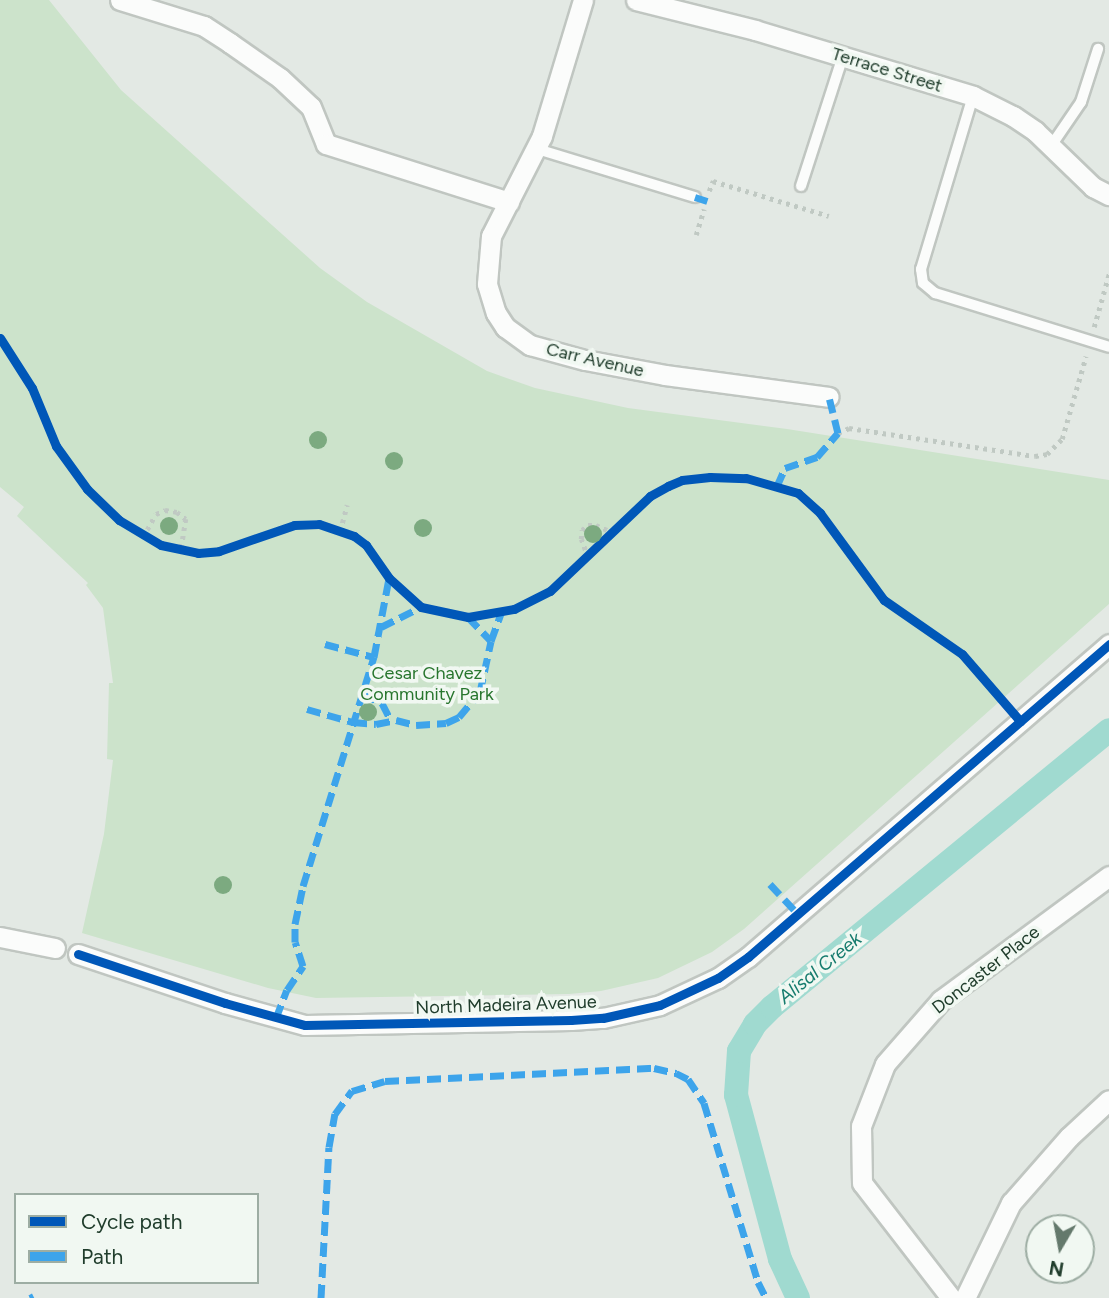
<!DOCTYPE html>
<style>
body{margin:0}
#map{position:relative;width:1109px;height:1298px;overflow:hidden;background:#e3e9e4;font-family:Figtree,sans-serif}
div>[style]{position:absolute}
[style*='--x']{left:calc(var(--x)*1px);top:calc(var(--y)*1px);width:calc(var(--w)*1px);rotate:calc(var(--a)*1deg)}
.green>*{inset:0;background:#cce3cb}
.canal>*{height:24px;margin:-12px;padding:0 12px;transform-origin:12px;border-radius:12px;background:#a0dad0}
.path>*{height:4.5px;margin-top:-2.25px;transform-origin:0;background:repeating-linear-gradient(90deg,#c0c9c3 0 3.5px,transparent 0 8.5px)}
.roads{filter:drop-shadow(2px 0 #c0c6c1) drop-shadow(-2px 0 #c0c6c1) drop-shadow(0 2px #c0c6c1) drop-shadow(0 -2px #c0c6c1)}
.lane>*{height:10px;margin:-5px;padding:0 5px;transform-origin:5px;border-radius:5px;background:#fbfcfb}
.street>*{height:19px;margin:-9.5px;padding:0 9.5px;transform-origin:9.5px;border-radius:9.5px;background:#fbfcfb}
.quiet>*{height:7px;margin-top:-3.5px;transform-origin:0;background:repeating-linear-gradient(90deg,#3da4eb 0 14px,transparent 0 21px)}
.cycleway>*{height:9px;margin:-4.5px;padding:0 4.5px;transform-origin:4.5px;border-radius:4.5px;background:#0057b8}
.trees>*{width:18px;height:18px;margin:-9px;border-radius:50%;background:#7caa80}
span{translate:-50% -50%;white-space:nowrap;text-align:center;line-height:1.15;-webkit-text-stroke:7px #f1f8f2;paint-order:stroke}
.street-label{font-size:18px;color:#203d2c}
.park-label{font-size:18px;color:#28762e}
.water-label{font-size:19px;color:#177c6e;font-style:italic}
.legend{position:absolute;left:14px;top:1193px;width:245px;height:91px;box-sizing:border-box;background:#f1f8f2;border:2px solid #9dada3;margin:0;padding:9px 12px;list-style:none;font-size:21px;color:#203d2c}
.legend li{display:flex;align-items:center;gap:14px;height:35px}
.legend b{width:35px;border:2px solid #9dada3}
.north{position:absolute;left:1025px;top:1214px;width:70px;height:70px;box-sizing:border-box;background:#f1f8f2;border:2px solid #9dada3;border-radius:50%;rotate:190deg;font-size:19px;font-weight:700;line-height:28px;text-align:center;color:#203d2c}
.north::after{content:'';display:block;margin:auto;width:24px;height:32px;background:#64796c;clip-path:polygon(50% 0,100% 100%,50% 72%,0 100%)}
</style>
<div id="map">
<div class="green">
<i style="clip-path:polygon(0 0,49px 0,121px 90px,320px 268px,367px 302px,487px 371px,535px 388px,628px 408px,787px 429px,1109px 480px,1109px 604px,744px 929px,712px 952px,658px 978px,601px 991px,569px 994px,316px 998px,268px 988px,82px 933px,104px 834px,113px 760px,107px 759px,109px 683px,113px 683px,103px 608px,86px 585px,88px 583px,17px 516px,24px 507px,0 487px)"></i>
</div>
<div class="canal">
<i style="--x:798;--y:1298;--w:43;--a:-114.8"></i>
<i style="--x:780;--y:1259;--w:170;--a:-105"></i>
<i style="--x:736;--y:1095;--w:44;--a:-86.1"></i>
<i style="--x:739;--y:1051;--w:31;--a:-59"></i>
<i style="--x:755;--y:1024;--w:24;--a:-45"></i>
<i style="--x:772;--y:1007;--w:436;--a:-39.4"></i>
</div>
<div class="path">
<i style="--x:709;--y:191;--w:11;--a:-68"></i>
<i style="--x:713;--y:181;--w:121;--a:16.8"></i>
<i style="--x:696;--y:235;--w:27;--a:-73"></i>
<i style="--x:1094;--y:327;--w:55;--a:-74.2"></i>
<i style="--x:838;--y:433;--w:12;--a:-24"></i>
<i style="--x:849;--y:428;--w:188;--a:8.6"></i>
<i style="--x:1035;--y:456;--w:12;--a:-9"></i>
<i style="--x:1047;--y:454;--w:21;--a:-45"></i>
<i style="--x:1062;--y:439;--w:86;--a:-73.9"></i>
<i style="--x:340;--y:531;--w:27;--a:-75"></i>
<i style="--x:143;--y:537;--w:26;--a:-61"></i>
<i style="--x:156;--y:514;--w:10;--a:-24"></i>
<i style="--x:165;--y:510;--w:12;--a:9"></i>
<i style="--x:177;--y:512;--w:11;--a:38"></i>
<i style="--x:186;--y:519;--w:32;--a:99"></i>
<i style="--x:588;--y:558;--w:20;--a:-110"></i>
<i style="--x:581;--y:539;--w:9;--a:-84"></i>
<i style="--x:582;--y:530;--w:8;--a:-40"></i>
<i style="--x:588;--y:525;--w:8;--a:0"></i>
<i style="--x:596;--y:525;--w:17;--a:24"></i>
</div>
<div class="roads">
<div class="lane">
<i style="--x:973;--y:96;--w:181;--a:106.7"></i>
<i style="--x:921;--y:269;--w:14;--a:82"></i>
<i style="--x:923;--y:283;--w:16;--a:40"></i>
<i style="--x:935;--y:293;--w:182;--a:17.2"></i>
<i style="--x:1051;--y:146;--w:53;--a:-55.7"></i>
<i style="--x:1081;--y:102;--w:56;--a:-72.2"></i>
<i style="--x:537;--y:149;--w:165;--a:16.9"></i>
<i style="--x:801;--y:186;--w:137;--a:-72.1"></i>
</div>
<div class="street">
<i style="--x:120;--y:0;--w:88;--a:17.2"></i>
<i style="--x:204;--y:26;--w:31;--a:33"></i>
<i style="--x:230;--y:43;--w:61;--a:35"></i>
<i style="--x:280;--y:78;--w:42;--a:43.1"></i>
<i style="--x:311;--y:107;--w:40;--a:68"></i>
<i style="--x:326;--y:144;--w:192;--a:17.6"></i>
<i style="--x:583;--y:0;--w:142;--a:106.8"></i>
<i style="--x:542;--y:136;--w:112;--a:117"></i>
<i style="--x:491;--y:236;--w:48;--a:94.8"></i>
<i style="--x:487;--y:284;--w:30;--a:73"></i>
<i style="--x:496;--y:313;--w:17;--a:57"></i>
<i style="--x:505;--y:327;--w:31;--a:36"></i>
<i style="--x:530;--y:345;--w:57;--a:15.3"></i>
<i style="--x:585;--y:360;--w:81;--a:10.6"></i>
<i style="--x:665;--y:375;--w:165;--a:7.6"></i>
<i style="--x:636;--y:0;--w:123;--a:14.1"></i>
<i style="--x:755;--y:30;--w:228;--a:16.8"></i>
<i style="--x:973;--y:96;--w:45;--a:26.6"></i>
<i style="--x:1013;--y:116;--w:27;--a:34"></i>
<i style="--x:1035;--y:131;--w:81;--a:44"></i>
<i style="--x:1093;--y:187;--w:18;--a:27"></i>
<i style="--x:0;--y:937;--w:56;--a:11.3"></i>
<i style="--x:78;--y:954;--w:155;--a:18.4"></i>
<i style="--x:225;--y:1003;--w:83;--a:15.4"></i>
<i style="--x:305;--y:1025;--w:266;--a:-1.1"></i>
<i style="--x:571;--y:1020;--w:32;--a:-4"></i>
<i style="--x:603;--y:1018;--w:58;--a:-12.8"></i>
<i style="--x:660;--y:1005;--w:64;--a:-25"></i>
<i style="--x:718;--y:978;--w:37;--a:-35"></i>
<i style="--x:748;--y:957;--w:478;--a:-40.9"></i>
<i style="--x:951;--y:1298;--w:145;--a:-127.7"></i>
<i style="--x:862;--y:1183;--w:57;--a:-91"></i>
<i style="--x:861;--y:1126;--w:66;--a:-68.8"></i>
<i style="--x:885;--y:1064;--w:85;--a:-48.8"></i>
<i style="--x:941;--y:1000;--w:209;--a:-36.4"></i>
<i style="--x:965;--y:1298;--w:106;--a:-64.2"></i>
<i style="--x:1011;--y:1203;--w:88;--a:-48.7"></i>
<i style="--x:1069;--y:1137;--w:54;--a:-42.8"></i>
</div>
</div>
<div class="quiet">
<i style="--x:695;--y:197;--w:13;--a:18"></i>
<i style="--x:777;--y:486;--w:20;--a:-66"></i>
<i style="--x:785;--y:468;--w:34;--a:-19"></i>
<i style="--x:817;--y:457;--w:32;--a:-49"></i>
<i style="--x:838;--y:433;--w:37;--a:-104"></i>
<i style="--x:468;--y:617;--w:33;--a:46"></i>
<i style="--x:381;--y:627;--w:45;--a:-26.6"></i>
<i style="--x:325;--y:644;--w:51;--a:14.9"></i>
<i style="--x:362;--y:694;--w:22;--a:24"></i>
<i style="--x:382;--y:703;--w:20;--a:63"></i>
<i style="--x:307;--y:709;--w:48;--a:15.8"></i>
<i style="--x:353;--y:722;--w:23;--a:5"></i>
<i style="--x:376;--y:724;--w:20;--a:-11"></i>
<i style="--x:396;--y:720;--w:21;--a:14"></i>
<i style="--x:416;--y:725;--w:30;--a:-4"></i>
<i style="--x:446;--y:723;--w:14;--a:-25"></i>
<i style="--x:459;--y:717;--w:33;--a:-50"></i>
<i style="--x:480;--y:692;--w:52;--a:-77.8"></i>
<i style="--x:491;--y:641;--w:30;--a:-70"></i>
<i style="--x:770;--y:884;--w:41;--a:47"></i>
<i style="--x:276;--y:1018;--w:30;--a:-69"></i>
<i style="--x:287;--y:990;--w:29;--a:-56"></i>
<i style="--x:303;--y:966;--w:25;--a:-108"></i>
<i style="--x:295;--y:942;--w:18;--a:-90"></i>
<i style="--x:295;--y:924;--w:39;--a:-78"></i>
<i style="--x:303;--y:886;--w:240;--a:-72.8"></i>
<i style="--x:374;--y:657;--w:80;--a:-79.2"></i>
<i style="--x:30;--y:1298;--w:4;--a:-27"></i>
<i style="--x:321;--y:1298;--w:151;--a:-87"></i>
<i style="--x:329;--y:1147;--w:34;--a:-80"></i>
<i style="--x:335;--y:1114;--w:29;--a:-54"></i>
<i style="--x:352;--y:1091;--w:34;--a:-17"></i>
<i style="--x:385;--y:1081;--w:269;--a:-2.8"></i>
<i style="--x:654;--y:1068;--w:23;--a:13"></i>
<i style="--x:676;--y:1073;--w:13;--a:27"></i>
<i style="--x:688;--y:1079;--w:29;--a:56"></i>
<i style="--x:704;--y:1103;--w:187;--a:73.2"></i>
<i style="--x:758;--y:1282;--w:18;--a:63"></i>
</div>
<div class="cycleway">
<i style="--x:0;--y:338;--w:59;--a:57.4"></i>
<i style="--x:32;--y:388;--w:63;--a:67.5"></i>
<i style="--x:56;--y:446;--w:53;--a:54.2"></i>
<i style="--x:87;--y:489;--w:45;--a:44.1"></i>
<i style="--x:119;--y:520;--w:49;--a:30.8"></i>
<i style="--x:161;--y:545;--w:38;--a:12"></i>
<i style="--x:198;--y:553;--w:21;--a:-5"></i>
<i style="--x:219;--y:551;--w:79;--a:-19.1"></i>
<i style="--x:294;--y:525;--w:25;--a:-2"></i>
<i style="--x:319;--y:524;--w:37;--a:19"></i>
<i style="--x:354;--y:536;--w:15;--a:37"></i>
<i style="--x:366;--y:545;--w:40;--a:55.1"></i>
<i style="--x:389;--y:578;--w:43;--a:42.2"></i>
<i style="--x:421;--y:607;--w:48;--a:12"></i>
<i style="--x:468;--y:617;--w:47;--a:-9.9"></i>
<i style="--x:514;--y:609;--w:40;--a:-26.6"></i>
<i style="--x:550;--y:591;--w:138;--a:-43.5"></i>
<i style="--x:650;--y:496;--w:21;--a:-29"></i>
<i style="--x:668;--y:486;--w:15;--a:-23"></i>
<i style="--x:682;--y:480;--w:28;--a:-6"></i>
<i style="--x:710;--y:477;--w:36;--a:2"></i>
<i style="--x:746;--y:478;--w:54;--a:16.1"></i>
<i style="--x:798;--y:493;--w:30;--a:42"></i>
<i style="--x:820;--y:513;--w:108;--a:53.7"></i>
<i style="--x:884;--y:600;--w:95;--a:34.7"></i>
<i style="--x:962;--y:654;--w:89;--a:49.1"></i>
<i style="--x:78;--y:954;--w:155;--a:18.4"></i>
<i style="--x:225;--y:1003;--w:83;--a:15.4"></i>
<i style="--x:305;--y:1025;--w:266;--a:-1.1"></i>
<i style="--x:571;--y:1020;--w:32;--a:-4"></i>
<i style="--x:603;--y:1018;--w:58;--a:-12.8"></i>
<i style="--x:660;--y:1005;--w:64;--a:-25"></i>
<i style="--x:718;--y:978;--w:37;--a:-35"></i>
<i style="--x:748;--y:957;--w:478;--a:-40.9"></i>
</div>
<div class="trees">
<i style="left:318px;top:440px"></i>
<i style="left:394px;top:461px"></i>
<i style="left:169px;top:526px"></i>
<i style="left:423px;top:528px"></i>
<i style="left:593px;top:534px"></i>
<i style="left:368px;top:712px"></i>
<i style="left:223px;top:885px"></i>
</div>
<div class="street-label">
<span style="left:887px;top:70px;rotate:17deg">Terrace Street</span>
<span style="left:595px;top:360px;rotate:13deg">Carr Avenue</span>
<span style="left:986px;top:970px;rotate:-38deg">Doncaster Place</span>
<span style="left:506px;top:1005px;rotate:-2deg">North Madeira Avenue</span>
</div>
<div class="park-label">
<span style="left:427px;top:684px">Cesar Chavez<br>Community Park</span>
</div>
<div class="water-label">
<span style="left:820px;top:968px;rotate:-39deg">Alisal Creek</span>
</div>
<ul class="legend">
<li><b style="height:9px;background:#0057b8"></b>Cycle path</li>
<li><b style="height:9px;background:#3da4eb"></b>Path</li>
</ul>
<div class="north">N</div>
</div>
